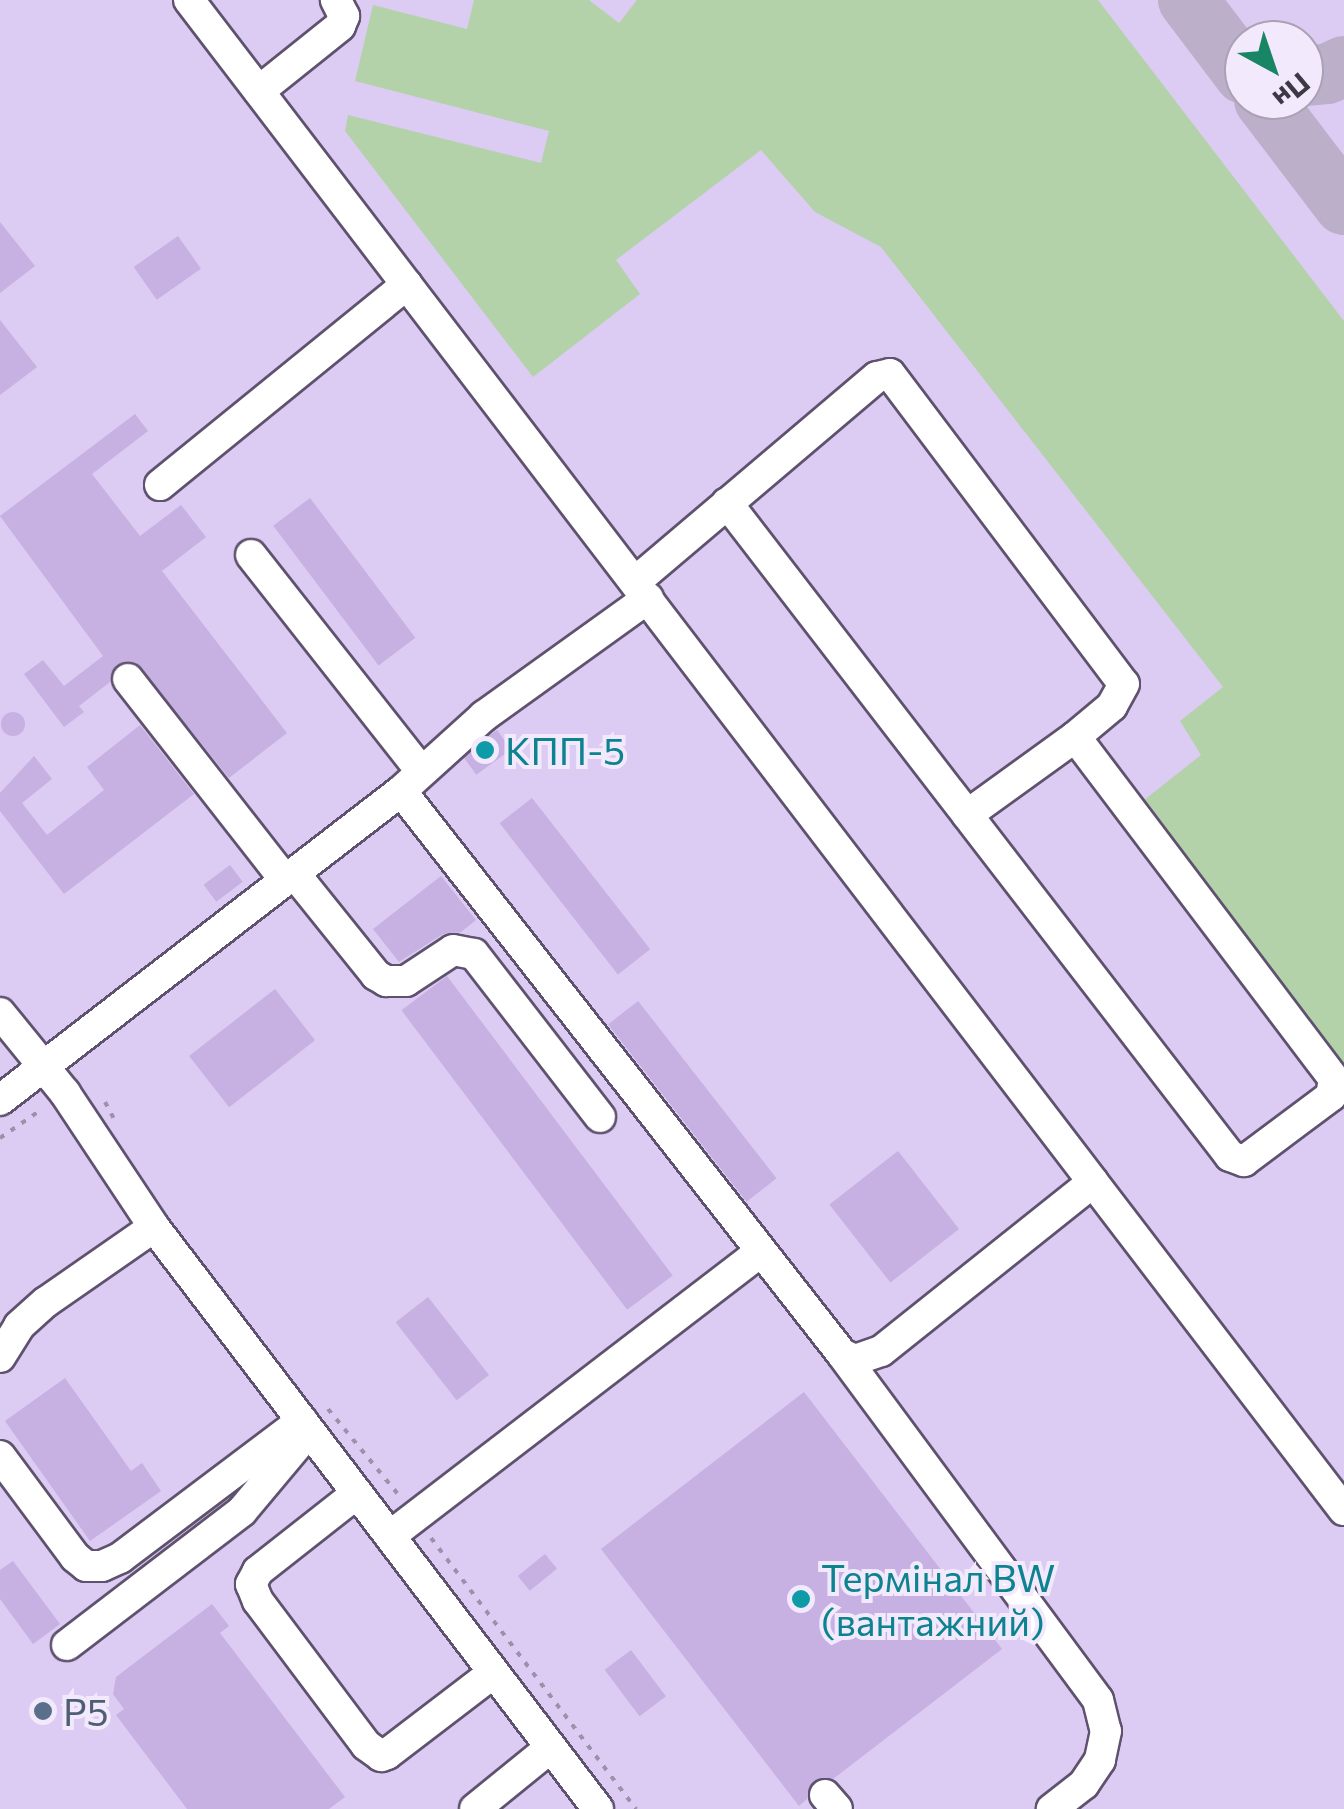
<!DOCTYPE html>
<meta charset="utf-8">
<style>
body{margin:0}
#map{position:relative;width:1344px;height:1809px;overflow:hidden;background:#e8d9fa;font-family:Commissioner,sans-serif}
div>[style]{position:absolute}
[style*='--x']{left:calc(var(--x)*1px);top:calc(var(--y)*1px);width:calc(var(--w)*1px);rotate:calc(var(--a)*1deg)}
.built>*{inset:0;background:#dccbf2}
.green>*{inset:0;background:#b4d2a9}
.taxiway>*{height:60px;margin:-30px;padding:0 30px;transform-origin:30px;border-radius:30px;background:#bcafca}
.building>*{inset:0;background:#c7b0e2;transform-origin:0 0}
.round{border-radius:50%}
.path>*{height:4px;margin-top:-2px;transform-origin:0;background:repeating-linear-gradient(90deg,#9c91a9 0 5px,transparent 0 13px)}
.roads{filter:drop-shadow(2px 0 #5f526e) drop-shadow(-2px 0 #5f526e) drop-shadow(0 2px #5f526e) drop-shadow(0 -2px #5f526e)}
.minor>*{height:30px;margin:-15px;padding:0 15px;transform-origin:15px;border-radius:15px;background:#fff}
.dots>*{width:28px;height:28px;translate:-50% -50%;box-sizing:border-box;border:5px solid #f2e9fd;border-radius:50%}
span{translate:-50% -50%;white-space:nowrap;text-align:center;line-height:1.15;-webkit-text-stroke:8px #f2e9fd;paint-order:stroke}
.culture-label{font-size:38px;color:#0d838f}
.left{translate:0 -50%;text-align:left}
.service-label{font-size:38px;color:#4e5e75}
.north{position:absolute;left:1224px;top:20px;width:100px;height:100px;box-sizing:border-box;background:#f2e9fd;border:2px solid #aaa2b3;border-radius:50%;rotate:140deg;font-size:28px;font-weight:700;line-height:40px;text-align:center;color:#3e3845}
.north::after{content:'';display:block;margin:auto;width:35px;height:45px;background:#188664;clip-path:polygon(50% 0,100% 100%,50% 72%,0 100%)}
</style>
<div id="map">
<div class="built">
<i style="clip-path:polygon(evenodd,0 0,1344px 0,1344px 1809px,0 1809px,0 0,1244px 40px,1304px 40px,1304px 100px,1244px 100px,1244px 40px)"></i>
</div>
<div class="green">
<i style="clip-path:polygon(474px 0,589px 0,619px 23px,637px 0,1098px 0,1344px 321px,1344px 1067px,1139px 804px,1201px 755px,1180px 721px,1223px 687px,881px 247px,815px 212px,761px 150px,616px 260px,640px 294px,533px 377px,345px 131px,348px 115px,541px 163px,549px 131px,355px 81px,373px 5px,467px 29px)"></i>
</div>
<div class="taxiway">
<i style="--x:1188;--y:0;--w:93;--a:52.9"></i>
<i style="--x:1304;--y:76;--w:23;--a:-5"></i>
<i style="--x:1327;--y:74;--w:19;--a:-25"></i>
<i style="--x:1264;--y:100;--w:132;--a:52.7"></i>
</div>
<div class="building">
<i style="clip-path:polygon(0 222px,35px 266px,0 293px)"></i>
<i style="left:178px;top:236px;width:40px;height:54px;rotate:55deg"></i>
<i style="clip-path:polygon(0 320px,37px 367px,0 395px)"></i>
<i style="clip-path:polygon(135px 414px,148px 431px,92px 474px,140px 536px,181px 505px,206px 537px,162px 571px,287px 733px,229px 778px,136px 662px,116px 665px,110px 682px,79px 706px,84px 712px,64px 727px,24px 674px,43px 660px,64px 686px,103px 656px,0 516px)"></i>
<i style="left:310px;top:498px;width:175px;height:46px;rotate:53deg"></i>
<i class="round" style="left:1px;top:712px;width:24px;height:24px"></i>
<i style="clip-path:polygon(140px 725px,194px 794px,64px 894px,0 811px,0 793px,34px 756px,52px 779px,22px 803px,47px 835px,104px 790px,87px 767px)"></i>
<i style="left:497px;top:730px;width:24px;height:43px;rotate:54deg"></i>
<i style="left:532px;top:798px;width:192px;height:41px;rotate:52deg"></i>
<i style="left:230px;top:865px;width:21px;height:33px;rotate:53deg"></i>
<i style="clip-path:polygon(441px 876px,476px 920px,461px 932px,443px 934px,399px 962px,373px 929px)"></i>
<i style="left:447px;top:976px;width:375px;height:57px;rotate:53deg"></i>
<i style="left:275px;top:989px;width:65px;height:109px;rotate:52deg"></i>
<i style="left:638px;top:1001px;width:225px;height:38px;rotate:52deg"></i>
<i style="left:898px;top:1151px;width:99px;height:87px;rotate:52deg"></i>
<i style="left:428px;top:1297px;width:99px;height:41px;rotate:52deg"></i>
<i style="clip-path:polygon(65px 1378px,131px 1471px,142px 1463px,161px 1491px,90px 1541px,5px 1421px)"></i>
<i style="clip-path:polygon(804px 1392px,1002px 1649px,833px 1779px,814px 1780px,807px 1799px,799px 1806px,601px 1549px)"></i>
<i style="left:545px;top:1554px;width:19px;height:35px;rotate:51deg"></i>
<i style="clip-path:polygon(13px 1561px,60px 1624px,33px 1644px,0 1599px,0 1570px)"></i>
<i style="clip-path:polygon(212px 1604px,229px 1626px,220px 1633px,345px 1797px,329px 1809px,187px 1809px,116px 1715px,124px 1709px,113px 1694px,116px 1677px)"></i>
<i style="left:631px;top:1650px;width:58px;height:33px;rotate:53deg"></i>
</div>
<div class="path">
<i style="--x:105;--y:1102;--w:19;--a:62"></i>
<i style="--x:0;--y:1138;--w:51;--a:-34.6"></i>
<i style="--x:328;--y:1409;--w:115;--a:50.6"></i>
<i style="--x:431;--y:1538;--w:340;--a:52.9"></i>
</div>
<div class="roads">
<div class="minor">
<i style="--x:189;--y:0;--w:1488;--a:52.59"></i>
<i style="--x:1093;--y:1182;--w:271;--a:141.4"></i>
<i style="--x:881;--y:1351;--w:28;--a:161"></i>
<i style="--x:855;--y:1360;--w:14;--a:-155"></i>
<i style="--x:842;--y:1354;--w:715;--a:-128.07"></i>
<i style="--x:259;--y:91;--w:104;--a:-38.7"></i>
<i style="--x:340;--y:26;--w:11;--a:-68"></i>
<i style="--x:344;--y:16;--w:18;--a:-117"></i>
<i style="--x:160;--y:485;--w:318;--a:-39.1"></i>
<i style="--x:727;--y:503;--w:824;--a:52.39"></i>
<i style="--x:1230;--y:1156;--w:15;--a:20"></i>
<i style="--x:1244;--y:1161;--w:109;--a:-36.8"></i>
<i style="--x:1331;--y:1096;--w:17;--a:-80"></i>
<i style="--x:1334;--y:1079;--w:429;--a:-127.1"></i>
<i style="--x:251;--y:555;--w:273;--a:51.8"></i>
<i style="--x:635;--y:582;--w:317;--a:-40.3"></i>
<i style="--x:877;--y:377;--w:13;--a:-13"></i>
<i style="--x:890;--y:374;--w:388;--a:53"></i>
<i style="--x:1124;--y:684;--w:25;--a:119"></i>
<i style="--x:1112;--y:706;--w:48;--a:140"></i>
<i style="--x:1075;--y:737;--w:133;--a:144.2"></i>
<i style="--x:128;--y:679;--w:255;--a:52"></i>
<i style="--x:294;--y:873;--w:131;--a:51.2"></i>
<i style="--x:376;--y:975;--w:12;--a:31"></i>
<i style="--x:386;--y:981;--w:20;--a:0"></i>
<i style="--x:406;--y:981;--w:56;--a:-33.4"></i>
<i style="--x:453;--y:950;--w:21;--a:11"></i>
<i style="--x:474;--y:954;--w:206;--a:52.3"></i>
<i style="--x:0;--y:1013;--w:103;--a:50.9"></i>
<i style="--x:65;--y:1093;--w:161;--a:56.4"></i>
<i style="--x:154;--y:1227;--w:732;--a:52.66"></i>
<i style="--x:0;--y:1100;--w:506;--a:-37.62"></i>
<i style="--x:401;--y:791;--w:112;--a:-42.1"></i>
<i style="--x:484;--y:716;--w:202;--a:-35.7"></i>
<i style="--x:1093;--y:1182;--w:413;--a:52.6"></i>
<i style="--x:842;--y:1354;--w:430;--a:53.5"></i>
<i style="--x:1098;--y:1700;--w:32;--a:76"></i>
<i style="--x:1106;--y:1731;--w:30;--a:102"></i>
<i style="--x:1100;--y:1760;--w:29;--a:124"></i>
<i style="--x:1084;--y:1784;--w:41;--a:142"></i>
<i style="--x:0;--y:1357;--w:36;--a:-58"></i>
<i style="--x:19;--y:1326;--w:36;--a:-42"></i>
<i style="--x:46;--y:1302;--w:131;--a:-34.8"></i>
<i style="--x:0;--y:1456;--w:126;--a:53.4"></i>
<i style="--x:75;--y:1557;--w:14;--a:39"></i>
<i style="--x:86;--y:1566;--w:16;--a:0"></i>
<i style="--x:102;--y:1566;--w:20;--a:-24"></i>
<i style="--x:120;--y:1558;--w:228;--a:-37"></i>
<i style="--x:356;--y:1494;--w:125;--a:141.8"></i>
<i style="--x:258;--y:1571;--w:15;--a:118"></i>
<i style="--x:251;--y:1584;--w:18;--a:68"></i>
<i style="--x:258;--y:1601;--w:180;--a:53.1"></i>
<i style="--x:366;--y:1745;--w:19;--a:36"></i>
<i style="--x:381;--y:1756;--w:6;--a:-18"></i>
<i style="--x:387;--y:1754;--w:133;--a:-37.4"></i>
<i style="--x:390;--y:1536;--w:465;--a:-37.5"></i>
<i style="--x:67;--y:1645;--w:220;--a:-37.4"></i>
<i style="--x:242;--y:1511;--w:97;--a:-50"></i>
<i style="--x:825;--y:1795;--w:18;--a:49"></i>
<i style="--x:475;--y:1809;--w:97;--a:-39.1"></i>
</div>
</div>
<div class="dots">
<i style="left:485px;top:750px;background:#0f9aa8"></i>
<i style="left:801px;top:1599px;background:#0f9aa8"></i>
<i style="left:43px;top:1711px;background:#5c6f8a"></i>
</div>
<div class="culture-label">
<span class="left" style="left:505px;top:750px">КПП-5</span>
<span class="left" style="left:821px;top:1599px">Термінал BW<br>(вантажний)</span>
</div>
<div class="service-label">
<span class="left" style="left:63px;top:1711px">P5</span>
</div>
<div class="north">Пн</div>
</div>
